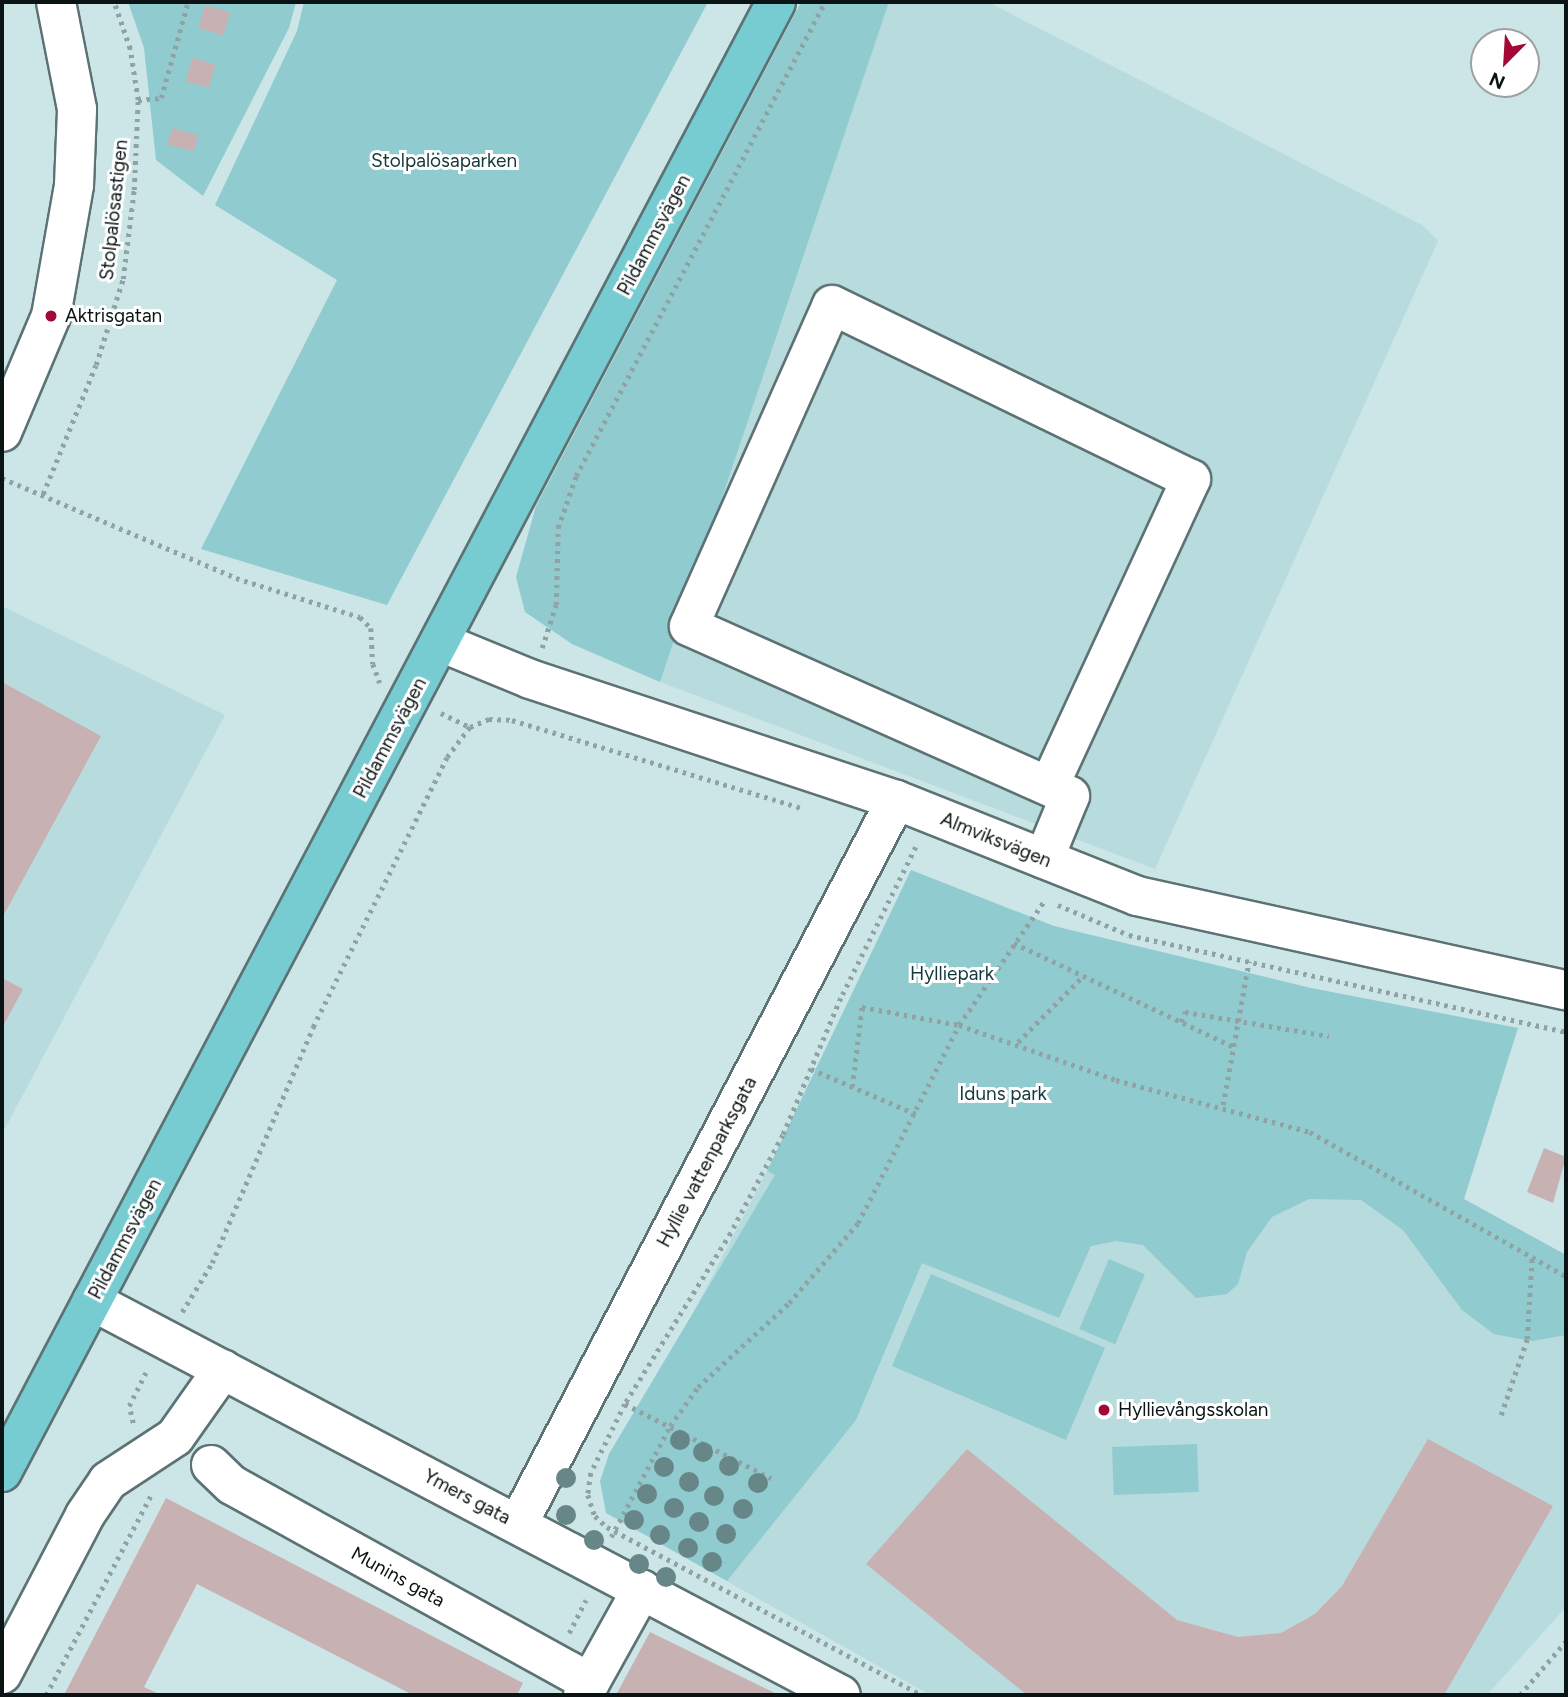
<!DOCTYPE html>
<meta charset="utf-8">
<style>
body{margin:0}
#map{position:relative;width:1568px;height:1697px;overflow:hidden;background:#cce5e7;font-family:Figtree,sans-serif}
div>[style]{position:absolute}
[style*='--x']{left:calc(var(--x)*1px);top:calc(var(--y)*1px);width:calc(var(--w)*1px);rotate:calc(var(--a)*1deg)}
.built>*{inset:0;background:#b8dbdd}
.green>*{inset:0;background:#90cbcf;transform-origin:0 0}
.building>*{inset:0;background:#c8b1b2;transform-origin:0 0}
.path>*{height:4.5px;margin-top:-2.25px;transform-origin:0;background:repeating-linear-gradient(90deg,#8fa3a5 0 3.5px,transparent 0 8.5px)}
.roads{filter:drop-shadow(2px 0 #5c7274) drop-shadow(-2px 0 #5c7274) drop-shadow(0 2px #5c7274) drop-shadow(0 -2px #5c7274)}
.minor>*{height:38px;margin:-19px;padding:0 19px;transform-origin:19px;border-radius:19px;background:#fff}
.major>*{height:38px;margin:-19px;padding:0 19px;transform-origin:19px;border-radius:19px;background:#77ccd1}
.trees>*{width:20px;height:20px;margin:-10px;border-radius:50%;background:#678688}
.dots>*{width:19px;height:19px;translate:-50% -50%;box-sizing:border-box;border:4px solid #fff;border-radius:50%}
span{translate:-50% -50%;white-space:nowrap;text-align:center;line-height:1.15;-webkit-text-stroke:6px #fff;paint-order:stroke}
.park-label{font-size:19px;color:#14383b}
.street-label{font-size:19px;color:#0b1415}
.poi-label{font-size:19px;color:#0b1415}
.left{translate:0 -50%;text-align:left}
.frame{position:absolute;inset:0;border:4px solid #0b1415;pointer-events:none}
.north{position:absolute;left:1470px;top:28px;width:70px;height:70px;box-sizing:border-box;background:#fff;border:2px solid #9da1a1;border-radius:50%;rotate:204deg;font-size:19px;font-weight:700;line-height:28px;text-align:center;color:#0b1415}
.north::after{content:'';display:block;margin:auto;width:24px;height:32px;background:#a40836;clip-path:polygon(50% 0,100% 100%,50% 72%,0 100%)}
</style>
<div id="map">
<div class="built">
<i style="clip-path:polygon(889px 2px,988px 2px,1422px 225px,1438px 241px,1155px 869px,660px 682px)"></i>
<i style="clip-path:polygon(2px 606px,225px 715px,2px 1134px)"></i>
<i style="clip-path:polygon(1302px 1111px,1566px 1255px,1566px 1607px,1487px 1695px,930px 1695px,657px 1542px,607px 1478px,767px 1171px,862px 1210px)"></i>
</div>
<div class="green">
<i style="clip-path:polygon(128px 2px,296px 2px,289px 28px,203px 196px,156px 160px,144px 48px)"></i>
<i style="clip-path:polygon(304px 2px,708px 2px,387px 605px,201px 549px,337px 280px,215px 205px,297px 31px)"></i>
<i style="clip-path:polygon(801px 2px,889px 2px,660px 682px,572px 644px,525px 612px,516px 577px,536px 506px)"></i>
<i style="clip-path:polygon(911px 870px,1054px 926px,1311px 988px,1518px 1028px,1464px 1199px,1566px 1255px,1566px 1335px,1532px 1341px,1494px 1334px,1462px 1310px,1403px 1230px,1361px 1200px,1309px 1199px,1272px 1217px,1247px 1252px,1238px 1284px,1227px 1294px,1196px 1298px,1143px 1245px,1116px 1241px,1091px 1246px,1059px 1318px,922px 1263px,856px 1420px,727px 1581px,606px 1513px,600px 1481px,609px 1454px,775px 1175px,767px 1171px)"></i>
<i style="left:1109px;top:1259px;width:39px;height:76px;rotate:23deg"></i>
<i style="left:931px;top:1274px;width:189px;height:100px;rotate:23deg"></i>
<i style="left:1197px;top:1444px;width:48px;height:85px;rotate:88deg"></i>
</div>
<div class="building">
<i style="left:205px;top:5px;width:26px;height:24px;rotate:16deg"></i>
<i style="left:192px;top:58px;width:24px;height:24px;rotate:15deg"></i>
<i style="left:172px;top:128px;width:27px;height:17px;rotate:15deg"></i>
<i style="clip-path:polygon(2px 682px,101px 736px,2px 918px)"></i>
<i style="clip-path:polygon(2px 978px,23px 989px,2px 1028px)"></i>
<i style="clip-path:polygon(1544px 1148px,1566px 1157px,1553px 1203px,1527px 1192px)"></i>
<i style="clip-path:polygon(1428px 1439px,1553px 1506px,1444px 1695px,1027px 1695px,866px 1564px,967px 1449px,1177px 1620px,1238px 1637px,1281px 1633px,1315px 1614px,1342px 1586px)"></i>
<i style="clip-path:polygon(166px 1498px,523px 1683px,517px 1695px,413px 1695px,197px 1584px,144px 1687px,161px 1695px,64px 1695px)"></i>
<i style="clip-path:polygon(650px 1632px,779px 1695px,616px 1695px)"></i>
</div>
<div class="path">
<i style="--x:138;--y:100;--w:23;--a:-5"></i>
<i style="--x:161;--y:98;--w:100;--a:-74.3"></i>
<i style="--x:2;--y:478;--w:254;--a:23.1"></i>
<i style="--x:236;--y:578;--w:130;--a:17.5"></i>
<i style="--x:360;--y:617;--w:16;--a:45"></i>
<i style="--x:371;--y:628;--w:36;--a:87"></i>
<i style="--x:373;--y:664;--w:20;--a:70"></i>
<i style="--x:43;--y:494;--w:139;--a:-67.7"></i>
<i style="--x:96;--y:365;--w:90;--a:-72.6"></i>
<i style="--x:123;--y:279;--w:90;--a:-83"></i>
<i style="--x:134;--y:190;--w:90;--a:-87.5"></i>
<i style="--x:138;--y:100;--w:52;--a:-98.9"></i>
<i style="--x:130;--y:49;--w:50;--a:-108.8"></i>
<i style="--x:542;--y:648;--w:45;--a:-72"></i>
<i style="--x:556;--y:605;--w:77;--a:-88.5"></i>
<i style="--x:558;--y:528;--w:55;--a:-70.9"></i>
<i style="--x:576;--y:476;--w:535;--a:-62.29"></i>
<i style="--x:441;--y:713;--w:32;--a:26"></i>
<i style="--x:916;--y:847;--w:169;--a:116.4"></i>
<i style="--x:841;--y:998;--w:149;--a:112.9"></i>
<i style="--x:783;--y:1135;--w:111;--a:118"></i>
<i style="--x:731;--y:1233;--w:201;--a:121.8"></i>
<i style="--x:625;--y:1404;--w:77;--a:116.2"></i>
<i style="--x:591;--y:1473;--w:22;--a:98"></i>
<i style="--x:588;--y:1495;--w:22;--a:72"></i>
<i style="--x:595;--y:1516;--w:16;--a:43"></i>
<i style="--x:607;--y:1527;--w:356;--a:28.1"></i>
<i style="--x:1058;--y:905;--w:77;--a:22.9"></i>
<i style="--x:1129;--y:935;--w:448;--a:12.5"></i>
<i style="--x:1014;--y:943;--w:243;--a:25.3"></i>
<i style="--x:1181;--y:1022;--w:11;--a:-68"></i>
<i style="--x:1185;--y:1012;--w:146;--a:9.5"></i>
<i style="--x:1018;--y:1042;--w:93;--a:-45.4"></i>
<i style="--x:811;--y:1069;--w:114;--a:23.2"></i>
<i style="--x:852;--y:1087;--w:81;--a:-82.9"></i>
<i style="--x:862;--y:1007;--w:99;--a:10.5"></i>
<i style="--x:959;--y:1025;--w:152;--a:-55.5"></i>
<i style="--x:1223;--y:1105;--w:146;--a:-79.8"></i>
<i style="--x:182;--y:1312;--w:57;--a:-58.5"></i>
<i style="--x:212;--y:1263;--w:257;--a:-66.8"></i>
<i style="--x:313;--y:1027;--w:301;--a:-63.6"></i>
<i style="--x:447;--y:757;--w:38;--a:-53"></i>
<i style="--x:470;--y:727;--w:21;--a:-23"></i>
<i style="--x:489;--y:719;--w:23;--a:2"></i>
<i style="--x:512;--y:720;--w:302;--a:16.9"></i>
<i style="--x:625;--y:1404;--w:164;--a:26.9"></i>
<i style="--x:1501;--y:1415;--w:80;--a:-71.1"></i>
<i style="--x:1527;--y:1339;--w:82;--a:-86.5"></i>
<i style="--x:133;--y:1423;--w:17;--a:-103"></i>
<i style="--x:129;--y:1406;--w:40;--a:-63.4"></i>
<i style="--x:611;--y:1537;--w:126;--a:-62"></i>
<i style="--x:670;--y:1426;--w:48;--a:-54.3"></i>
<i style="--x:698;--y:1387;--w:124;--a:-42.7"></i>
<i style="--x:789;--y:1303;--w:106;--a:-49.2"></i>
<i style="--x:858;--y:1223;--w:222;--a:-63"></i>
<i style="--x:959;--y:1025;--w:166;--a:19.3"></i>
<i style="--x:1116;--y:1080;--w:201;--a:15"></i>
<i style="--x:1310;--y:1132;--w:294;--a:29.4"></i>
<i style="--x:569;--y:1633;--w:37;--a:-63"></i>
<i style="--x:46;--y:1695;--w:226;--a:-62.3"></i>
<i style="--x:1520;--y:1695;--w:71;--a:-49.6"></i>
</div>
<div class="roads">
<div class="minor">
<i style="--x:2;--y:432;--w:126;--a:-67.1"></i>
<i style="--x:51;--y:316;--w:133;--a:-80"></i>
<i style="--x:74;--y:185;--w:76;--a:-87.7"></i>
<i style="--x:77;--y:109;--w:109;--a:-101.1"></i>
<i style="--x:440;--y:642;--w:97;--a:22.3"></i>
<i style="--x:530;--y:679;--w:385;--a:18.3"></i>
<i style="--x:896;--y:800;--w:259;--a:21.7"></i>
<i style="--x:1137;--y:896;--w:439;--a:12.4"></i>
<i style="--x:1044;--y:859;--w:68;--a:-67.6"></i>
<i style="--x:1070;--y:796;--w:417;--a:-156"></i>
<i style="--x:689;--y:626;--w:351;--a:-66"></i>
<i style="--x:832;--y:305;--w:399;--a:25.9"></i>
<i style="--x:1191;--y:479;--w:338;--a:114.8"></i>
<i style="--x:92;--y:1301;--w:846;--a:27.75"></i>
<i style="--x:211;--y:1465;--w:29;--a:44"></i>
<i style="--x:232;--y:1485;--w:409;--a:28.9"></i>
<i style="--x:518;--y:1524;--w:817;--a:-62.43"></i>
<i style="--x:2;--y:1674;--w:179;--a:-62.4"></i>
<i style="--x:85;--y:1515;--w:41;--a:-55.9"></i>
<i style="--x:108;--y:1481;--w:80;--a:-33.3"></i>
<i style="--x:175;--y:1437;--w:83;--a:-54.8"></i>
<i style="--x:583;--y:1695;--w:121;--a:-60.9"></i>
</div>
<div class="major">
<i style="--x:2;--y:1472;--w:1661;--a:-62.23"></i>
</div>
</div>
<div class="trees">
<i style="left:680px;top:1440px"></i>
<i style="left:703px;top:1452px"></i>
<i style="left:729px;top:1466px"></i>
<i style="left:664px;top:1467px"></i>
<i style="left:566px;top:1478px"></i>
<i style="left:689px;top:1482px"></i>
<i style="left:758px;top:1483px"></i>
<i style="left:647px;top:1494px"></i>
<i style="left:714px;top:1496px"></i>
<i style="left:674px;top:1508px"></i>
<i style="left:743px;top:1509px"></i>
<i style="left:566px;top:1515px"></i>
<i style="left:634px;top:1520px"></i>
<i style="left:699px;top:1522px"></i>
<i style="left:726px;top:1534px"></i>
<i style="left:660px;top:1535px"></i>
<i style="left:594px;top:1540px"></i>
<i style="left:688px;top:1548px"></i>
<i style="left:712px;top:1562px"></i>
<i style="left:639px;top:1564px"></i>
<i style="left:666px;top:1577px"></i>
</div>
<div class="dots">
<i style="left:51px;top:316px;background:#a40836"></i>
<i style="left:1104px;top:1410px;background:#a40836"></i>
</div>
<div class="park-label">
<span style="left:444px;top:161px">Stolpalösaparken</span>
<span style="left:952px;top:974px">Hylliepark</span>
<span style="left:1003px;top:1094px">Iduns park</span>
</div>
<div class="street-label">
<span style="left:114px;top:210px;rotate:-84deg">Stolpalösastigen</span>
<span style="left:654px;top:235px;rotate:-62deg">Pildammsvägen</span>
<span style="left:390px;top:738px;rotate:-62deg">Pildammsvägen</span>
<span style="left:996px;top:840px;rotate:22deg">Almviksvägen</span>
<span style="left:707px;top:1162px;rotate:-62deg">Hyllie vattenparksgata</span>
<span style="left:125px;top:1239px;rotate:-62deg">Pildammsvägen</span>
<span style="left:467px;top:1497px;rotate:28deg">Ymers gata</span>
<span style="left:398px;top:1577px;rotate:29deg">Munins gata</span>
</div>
<div class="poi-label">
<span class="left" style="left:65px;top:316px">Aktrisgatan</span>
<span class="left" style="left:1118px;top:1410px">Hyllievångsskolan</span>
</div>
<div class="frame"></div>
<div class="north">N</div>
</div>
